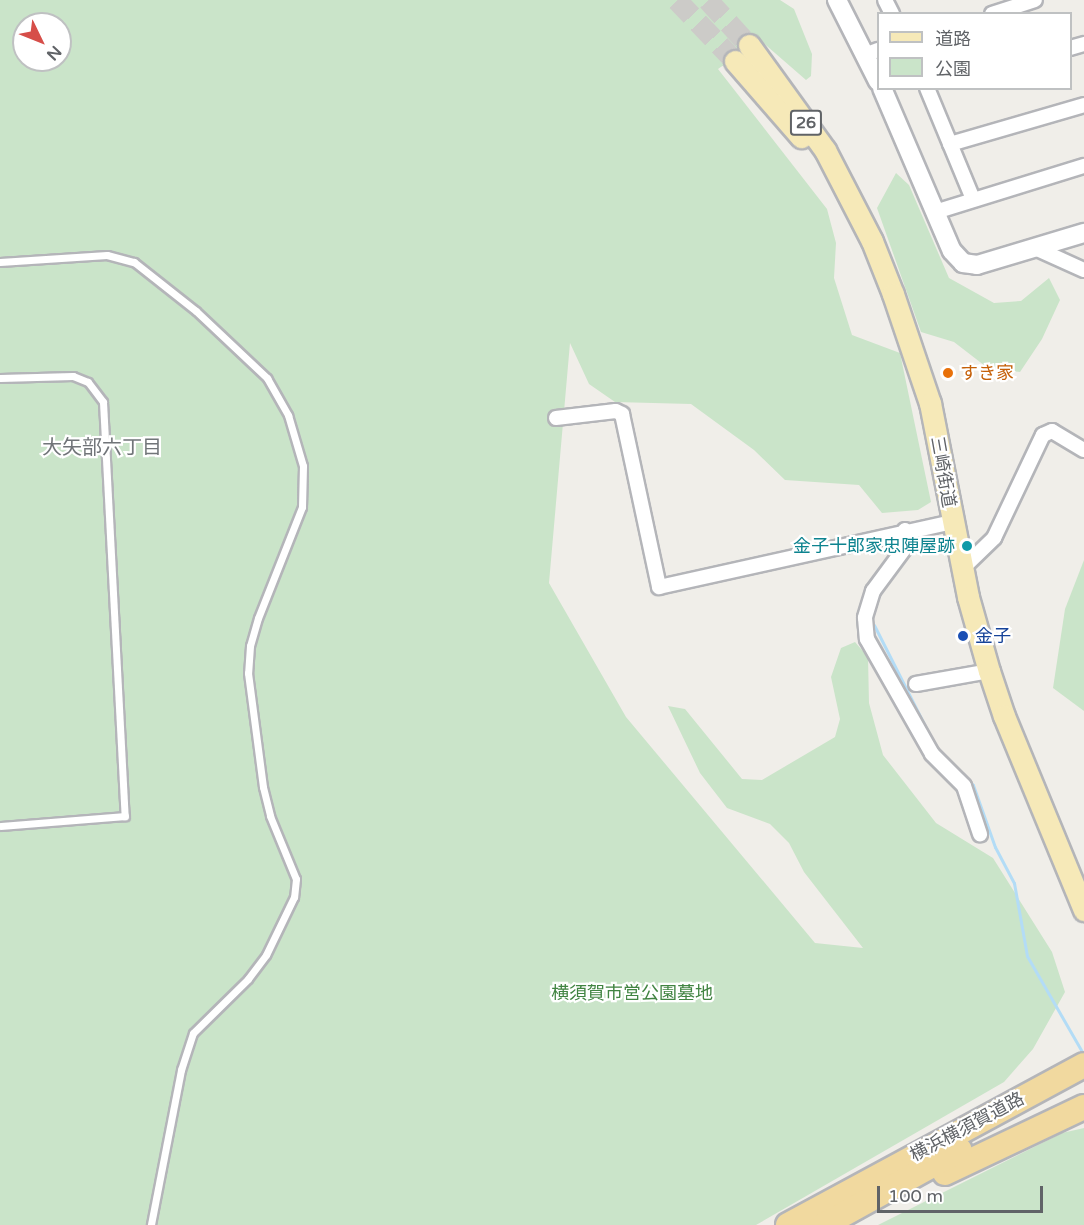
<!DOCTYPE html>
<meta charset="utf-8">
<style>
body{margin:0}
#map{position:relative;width:1084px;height:1225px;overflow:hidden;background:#f0eee9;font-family:"Varela Round","Noto Sans JP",sans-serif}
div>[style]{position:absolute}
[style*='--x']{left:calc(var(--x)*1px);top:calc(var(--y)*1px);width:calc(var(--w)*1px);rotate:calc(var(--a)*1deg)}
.green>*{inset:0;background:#cae4c9}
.stream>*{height:3px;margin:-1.5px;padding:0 1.5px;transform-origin:1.5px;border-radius:1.5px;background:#b3dcf6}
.primary-tunnel>*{height:21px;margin-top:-10.5px;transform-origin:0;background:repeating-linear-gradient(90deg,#cccbc8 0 21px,transparent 0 31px)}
.roads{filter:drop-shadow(2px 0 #b4b5b9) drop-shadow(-2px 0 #b4b5b9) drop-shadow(0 2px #b4b5b9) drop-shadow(0 -2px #b4b5b9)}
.lane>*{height:7px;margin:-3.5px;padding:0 3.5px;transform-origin:3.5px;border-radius:3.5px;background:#fff}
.street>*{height:14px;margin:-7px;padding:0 7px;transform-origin:7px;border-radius:7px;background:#fff}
.secondary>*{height:18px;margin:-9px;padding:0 9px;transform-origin:9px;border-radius:9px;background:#fff}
.primary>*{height:21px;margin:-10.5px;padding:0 10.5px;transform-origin:10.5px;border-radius:10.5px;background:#f6e9b8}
.highway>*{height:24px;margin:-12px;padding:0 12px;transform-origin:12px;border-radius:12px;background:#f1d99f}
.dots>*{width:16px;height:16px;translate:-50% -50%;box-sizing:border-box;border:3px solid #fff;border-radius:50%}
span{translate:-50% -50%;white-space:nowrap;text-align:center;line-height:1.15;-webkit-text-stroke:4.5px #fff;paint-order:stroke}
.shield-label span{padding:2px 4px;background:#fff;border:2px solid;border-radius:4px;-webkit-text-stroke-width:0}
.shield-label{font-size:16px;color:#606367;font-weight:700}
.food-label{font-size:18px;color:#c56008}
.left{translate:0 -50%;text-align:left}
.street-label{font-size:18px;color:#606367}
.culture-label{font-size:18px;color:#0d838f}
.right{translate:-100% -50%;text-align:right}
.transit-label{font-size:18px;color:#164399}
.park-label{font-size:18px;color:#418442}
.neighbourhood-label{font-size:20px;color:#717579}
.legend{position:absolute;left:877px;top:12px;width:195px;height:78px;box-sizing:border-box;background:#fff;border:2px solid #bfc1c2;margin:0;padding:8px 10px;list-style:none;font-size:18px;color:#606367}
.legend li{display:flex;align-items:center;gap:12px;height:30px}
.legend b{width:30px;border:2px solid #bfc1c2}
.north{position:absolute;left:12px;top:12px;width:60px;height:60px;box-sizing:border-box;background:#fff;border:2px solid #bfc1c2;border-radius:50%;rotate:133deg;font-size:16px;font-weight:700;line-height:24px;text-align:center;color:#606367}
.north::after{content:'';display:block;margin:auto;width:21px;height:27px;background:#d64e49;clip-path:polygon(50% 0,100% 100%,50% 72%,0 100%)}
.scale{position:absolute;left:877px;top:1186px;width:166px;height:27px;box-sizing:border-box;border:3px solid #606367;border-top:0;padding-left:8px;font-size:18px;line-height:21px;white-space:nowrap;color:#606367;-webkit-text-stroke:4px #fff;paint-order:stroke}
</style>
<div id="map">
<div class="green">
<i style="clip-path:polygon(evenodd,0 0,780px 0,794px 9px,812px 54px,811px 76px,806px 80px,760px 40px,718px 69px,827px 209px,836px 243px,834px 278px,852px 335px,900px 353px,931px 502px,918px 510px,882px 513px,859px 485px,785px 480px,754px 450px,691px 404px,615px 402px,589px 384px,570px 343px,549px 583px,626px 717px,815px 943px,863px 948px,804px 872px,789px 843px,770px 824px,727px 808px,700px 773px,668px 706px,685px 709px,742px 779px,762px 780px,835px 737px,840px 719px,831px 677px,841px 648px,855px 642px,868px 657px,869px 703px,883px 755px,936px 823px,993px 858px,1052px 952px,1065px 992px,1033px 1049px,1004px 1082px,756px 1225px,0 1225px,0 0,24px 24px,60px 24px,60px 60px,24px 60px,24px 24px)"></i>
<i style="clip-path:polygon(896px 173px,909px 185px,949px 278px,994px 303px,1021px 301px,1049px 278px,1060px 300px,1042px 339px,1020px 372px,989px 369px,954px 342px,921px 332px,877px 208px)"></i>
<i style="clip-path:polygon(1084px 560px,1084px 711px,1053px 688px,1065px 609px)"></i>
<i style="clip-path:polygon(1084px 1128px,1084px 1225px,878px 1225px,1062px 1133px)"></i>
</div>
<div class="stream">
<i style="--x:874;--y:625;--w:127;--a:63.2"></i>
<i style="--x:933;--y:744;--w:57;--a:45.7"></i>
<i style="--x:973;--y:785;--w:66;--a:70.5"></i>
<i style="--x:995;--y:847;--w:41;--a:62.2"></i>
<i style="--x:1014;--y:883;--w:74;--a:79.9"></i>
<i style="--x:1027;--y:956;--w:114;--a:60.1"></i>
</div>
<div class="primary-tunnel">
<i style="--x:677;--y:0;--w:84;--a:46.4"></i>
<i style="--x:708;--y:0;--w:61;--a:47.7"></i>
</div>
<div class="roads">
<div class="lane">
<i style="--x:0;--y:262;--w:107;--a:-3.7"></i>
<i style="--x:107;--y:255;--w:28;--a:15"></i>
<i style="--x:134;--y:262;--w:79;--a:38.3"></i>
<i style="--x:196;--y:311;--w:98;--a:43.3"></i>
<i style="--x:267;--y:378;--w:43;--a:60.4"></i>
<i style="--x:288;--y:415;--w:53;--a:73.6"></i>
<i style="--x:303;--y:466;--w:41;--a:91.4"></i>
<i style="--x:302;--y:507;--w:119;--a:111.6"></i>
<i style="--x:258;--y:618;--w:29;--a:106"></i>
<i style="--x:250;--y:646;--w:27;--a:94"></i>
<i style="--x:248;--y:673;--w:115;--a:82.5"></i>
<i style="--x:263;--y:787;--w:30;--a:76"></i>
<i style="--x:270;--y:816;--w:68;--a:67.6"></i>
<i style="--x:296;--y:879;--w:18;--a:96"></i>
<i style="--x:294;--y:897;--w:64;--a:115.8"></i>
<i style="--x:266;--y:955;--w:30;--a:127"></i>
<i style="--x:248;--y:979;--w:77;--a:135.5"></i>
<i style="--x:193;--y:1033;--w:39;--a:108"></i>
<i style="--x:181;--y:1070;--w:158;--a:101"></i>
<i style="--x:0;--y:378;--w:73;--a:-1.6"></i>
<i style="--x:73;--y:376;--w:16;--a:22"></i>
<i style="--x:88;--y:382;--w:25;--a:53"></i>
<i style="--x:103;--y:402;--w:415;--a:87"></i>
<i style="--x:125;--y:816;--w:125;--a:175.4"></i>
</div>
<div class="street">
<i style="--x:885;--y:0;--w:16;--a:63"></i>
<i style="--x:992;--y:14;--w:45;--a:-18"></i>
<i style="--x:1070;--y:48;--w:15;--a:-16"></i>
<i style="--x:867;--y:54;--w:12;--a:-20"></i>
<i style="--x:927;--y:88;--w:120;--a:67.5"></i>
<i style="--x:950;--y:144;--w:140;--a:-16.2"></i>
<i style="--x:935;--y:212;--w:156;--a:-17.2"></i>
<i style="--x:1033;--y:247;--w:56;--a:24.3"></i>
<i style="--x:556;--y:418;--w:60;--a:-6.7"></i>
<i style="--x:616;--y:411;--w:7;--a:27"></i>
<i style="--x:622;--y:414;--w:177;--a:77.9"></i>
<i style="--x:659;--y:587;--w:300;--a:-12.5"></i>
<i style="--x:905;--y:530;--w:15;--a:82"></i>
<i style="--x:907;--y:545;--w:57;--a:126.5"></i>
<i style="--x:873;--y:591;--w:28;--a:107"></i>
<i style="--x:865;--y:618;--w:21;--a:85"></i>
<i style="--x:867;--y:639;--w:132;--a:60.5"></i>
<i style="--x:932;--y:754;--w:45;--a:45"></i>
<i style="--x:964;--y:786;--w:51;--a:71.6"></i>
<i style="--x:962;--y:569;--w:45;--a:-44.1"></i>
<i style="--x:994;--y:538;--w:114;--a:-64.6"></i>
<i style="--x:1043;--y:435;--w:10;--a:-24"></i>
<i style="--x:1052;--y:431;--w:37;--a:31"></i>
<i style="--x:916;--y:684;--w:74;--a:-10.1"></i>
</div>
<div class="secondary">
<i style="--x:837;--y:0;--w:91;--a:63.2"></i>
<i style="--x:882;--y:88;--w:177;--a:66.8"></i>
<i style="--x:952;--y:251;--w:16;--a:47"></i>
<i style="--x:963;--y:263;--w:14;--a:8"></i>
<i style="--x:977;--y:265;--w:112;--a:-16.7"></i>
</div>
<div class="primary">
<i style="--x:749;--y:45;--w:130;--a:54.1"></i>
<i style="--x:825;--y:150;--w:102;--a:62.7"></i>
<i style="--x:872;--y:241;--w:57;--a:68.4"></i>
<i style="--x:893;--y:294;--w:115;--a:71.3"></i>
<i style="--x:930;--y:403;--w:198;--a:78.9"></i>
<i style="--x:968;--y:597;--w:77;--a:74.2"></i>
<i style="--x:989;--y:671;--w:47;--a:71.6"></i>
<i style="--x:1004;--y:716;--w:210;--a:67.6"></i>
<i style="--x:735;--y:61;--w:101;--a:49"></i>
</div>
<div class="highway">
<i style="--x:945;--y:1173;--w:154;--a:-25.4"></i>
<i style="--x:788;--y:1225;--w:336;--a:-28.4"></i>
<i style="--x:824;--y:1225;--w:155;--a:-28.9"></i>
</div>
</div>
<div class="dots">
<i style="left:948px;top:373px;background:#e8710a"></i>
<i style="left:967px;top:546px;background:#0f9aa8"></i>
<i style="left:963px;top:636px;background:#1a4fb4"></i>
</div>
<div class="shield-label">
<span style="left:806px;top:123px">26</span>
</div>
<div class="food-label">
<span class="left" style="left:960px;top:373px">すき家</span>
</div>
<div class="street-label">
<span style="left:943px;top:472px;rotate:80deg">三崎街道</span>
<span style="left:967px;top:1127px;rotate:-28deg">横浜横須賀道路</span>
</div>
<div class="culture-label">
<span class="right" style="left:955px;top:546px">金子十郎家忠陣屋跡</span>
</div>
<div class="transit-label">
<span class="left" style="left:975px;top:636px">金子</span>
</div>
<div class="park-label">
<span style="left:632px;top:993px">横須賀市営公園墓地</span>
</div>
<div class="neighbourhood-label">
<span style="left:102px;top:448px">大矢部六丁目</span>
</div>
<ul class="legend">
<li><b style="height:8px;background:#f6e9b8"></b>道路</li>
<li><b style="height:16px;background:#cae4c9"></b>公園</li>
</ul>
<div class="north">N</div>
<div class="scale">100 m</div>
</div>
